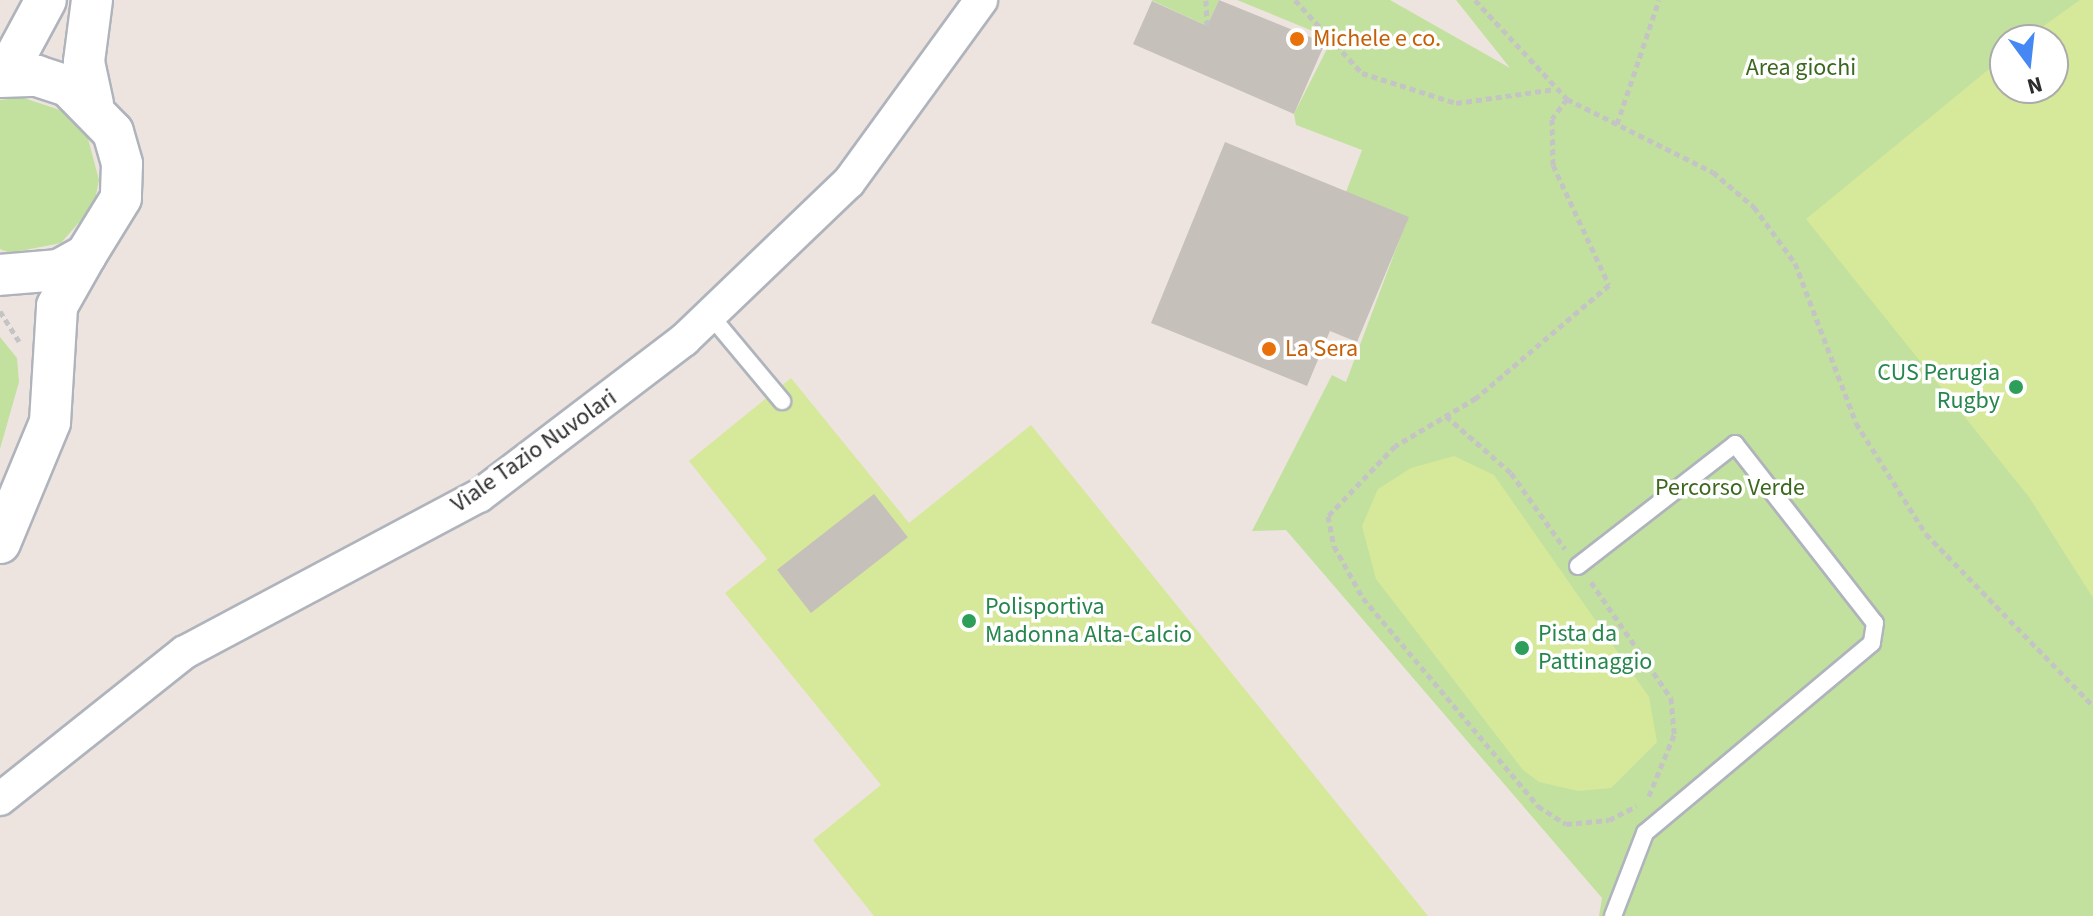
<!DOCTYPE html>
<style>
body{margin:0}
#map{position:relative;width:2093px;height:916px;overflow:hidden;background:#ede4df;font-family:"Source Sans 3",sans-serif}
div>[style]{position:absolute}
[style*='--x']{left:calc(var(--x)*1px);top:calc(var(--y)*1px);width:calc(var(--w)*1px);rotate:calc(var(--a)*1deg)}
.green>*{inset:0;background:#c2e19e}
.pitch>*{inset:0;background:#d6e89a}
.building>*{inset:0;background:#c6c0ba;transform-origin:0 0}
.path>*{height:5px;margin-top:-2.5px;transform-origin:0;background:repeating-linear-gradient(90deg,#c4c4c4 0 6px,transparent 0 10px)}
.roads{filter:drop-shadow(2px 0 #afb4bc) drop-shadow(-2px 0 #afb4bc) drop-shadow(0 2px #afb4bc) drop-shadow(0 -2px #afb4bc)}
.service>*{height:16px;margin:-8px;padding:0 8px;transform-origin:8px;border-radius:8px;background:#fff}
.minor>*{height:32px;margin:-16px;padding:0 16px;transform-origin:16px;border-radius:16px;background:#fff}
.tertiary>*{height:40px;margin:-20px;padding:0 20px;transform-origin:20px;border-radius:20px;background:#fff}
.dots>*{width:22px;height:22px;translate:-50% -50%;box-sizing:border-box;border:4px solid #fff;border-radius:50%}
span{translate:-50% -50%;white-space:nowrap;text-align:center;line-height:1.15;-webkit-text-stroke:7px #fff;paint-order:stroke}
.food-label{font-size:24px;color:#c56008}
.left{translate:0 -50%;text-align:left}
.park-label{font-size:24px;color:#3b681e}
.leisure-label{font-size:24px;color:#27864d}
.right{translate:-100% -50%;text-align:right}
.street-label{font-size:24px;color:#2c2c2c}
.north{position:absolute;left:1989px;top:24px;width:80px;height:80px;box-sizing:border-box;background:#fff;border:2px solid #ababab;border-radius:50%;rotate:165deg;font-size:22px;font-weight:700;line-height:32px;text-align:center;color:#2c2c2c}
.north::after{content:'';display:block;margin:auto;width:28px;height:36px;background:#4688f3;clip-path:polygon(50% 0,100% 100%,50% 72%,0 100%)}
</style>
<div id="map">
<div class="green">
<i style="clip-path:polygon(1151px 0,1219px 0,1207px 26px)"></i>
<i style="clip-path:polygon(evenodd,1237px 0,1390px 0,1510px 68px,1456px 0,2093px 0,2093px 916px,1599px 916px,1602px 898px,1286px 530px,1252px 531px,1332px 375px,1346px 382px,1408px 217px,1346px 192px,1362px 150px,1296px 125px,1294px 114px,1332px 39px,1237px 0,2005px 40px,2053px 40px,2053px 88px,2005px 88px,2005px 40px)"></i>
<i style="clip-path:polygon(21px 97px,69px 113px,86px 131px,99px 180px,94px 205px,61px 243px,10px 253px,0 249px,0 100px)"></i>
<i style="clip-path:polygon(0 337px,17px 358px,19px 382px,0 449px)"></i>
</div>
<div class="pitch">
<i style="clip-path:polygon(2080px 0,2093px 0,2093px 598px,2029px 497px,1806px 219px,2005px 56px,2005px 88px,2053px 88px,2053px 40px,2024px 40px)"></i>
<i style="clip-path:polygon(791px 378px,909px 523px,1031px 425px,1428px 916px,874px 916px,813px 840px,881px 785px,725px 593px,767px 559px,689px 461px)"></i>
<i style="clip-path:polygon(1454px 456px,1494px 475px,1649px 697px,1657px 742px,1611px 788px,1578px 791px,1539px 782px,1523px 770px,1376px 579px,1362px 526px,1378px 489px,1411px 468px)"></i>
</div>
<div class="building">
<i style="clip-path:polygon(1219px 0,1325px 43px,1294px 114px,1133px 44px,1152px 1px,1207px 26px)"></i>
<i style="clip-path:polygon(1225px 142px,1409px 217px,1357px 342px,1330px 331px,1307px 386px,1151px 323px)"></i>
<i style="left:874px;top:494px;width:55px;height:123px;rotate:52deg"></i>
</div>
<div class="path">
<i style="--x:1206;--y:0;--w:26;--a:88"></i>
<i style="--x:1295;--y:0;--w:99;--a:47.5"></i>
<i style="--x:1362;--y:73;--w:99;--a:17.7"></i>
<i style="--x:1456;--y:103;--w:100;--a:-8"></i>
<i style="--x:1475;--y:0;--w:135;--a:47.1"></i>
<i style="--x:1567;--y:99;--w:163;--a:26.6"></i>
<i style="--x:1713;--y:172;--w:54;--a:40.5"></i>
<i style="--x:1754;--y:207;--w:69;--a:53.8"></i>
<i style="--x:1795;--y:263;--w:171;--a:69.1"></i>
<i style="--x:1856;--y:423;--w:131;--a:57.8"></i>
<i style="--x:1926;--y:534;--w:240;--a:45.8"></i>
<i style="--x:1567;--y:99;--w:25;--a:127"></i>
<i style="--x:1552;--y:119;--w:46;--a:88.8"></i>
<i style="--x:1553;--y:165;--w:132;--a:65"></i>
<i style="--x:1609;--y:285;--w:175;--a:139.6"></i>
<i style="--x:1476;--y:398;--w:94;--a:149.3"></i>
<i style="--x:1395;--y:446;--w:97;--a:133.7"></i>
<i style="--x:1328;--y:516;--w:31;--a:79"></i>
<i style="--x:1334;--y:546;--w:60;--a:60.9"></i>
<i style="--x:1363;--y:598;--w:272;--a:49.9"></i>
<i style="--x:1538;--y:806;--w:33;--a:33"></i>
<i style="--x:1566;--y:824;--w:43;--a:-5.3"></i>
<i style="--x:1609;--y:820;--w:31;--a:-27"></i>
<i style="--x:1617;--y:124;--w:131;--a:-71.3"></i>
<i style="--x:0;--y:311;--w:36;--a:58"></i>
<i style="--x:1446;--y:416;--w:86;--a:41.2"></i>
<i style="--x:1511;--y:473;--w:93;--a:54.6"></i>
<i style="--x:1591;--y:582;--w:141;--a:55.4"></i>
<i style="--x:1671;--y:698;--w:37;--a:85"></i>
<i style="--x:1674;--y:735;--w:68;--a:112.4"></i>
</div>
<div class="roads">
<div class="service">
<i style="--x:711;--y:316;--w:111;--a:50.1"></i>
<i style="--x:1578;--y:566;--w:199;--a:-37.8"></i>
<i style="--x:1735;--y:444;--w:227;--a:52"></i>
<i style="--x:1875;--y:623;--w:20;--a:99"></i>
<i style="--x:1872;--y:643;--w:296;--a:140.1"></i>
<i style="--x:1645;--y:833;--w:89;--a:111.1"></i>
</div>
<div class="minor">
<i style="--x:0;--y:799;--w:236;--a:-38.5"></i>
<i style="--x:185;--y:652;--w:333;--a:-28"></i>
<i style="--x:479;--y:496;--w:258;--a:-37.3"></i>
<i style="--x:684;--y:340;--w:228;--a:-43.8"></i>
<i style="--x:849;--y:182;--w:225;--a:-54"></i>
</div>
<div class="tertiary">
<i style="--x:92;--y:0;--w:63;--a:97.4"></i>
<i style="--x:84;--y:62;--w:43;--a:77.9"></i>
<i style="--x:5;--y:76;--w:86;--a:-61.7"></i>
<i style="--x:0;--y:77;--w:37;--a:-2"></i>
<i style="--x:37;--y:76;--w:33;--a:18"></i>
<i style="--x:68;--y:86;--w:64;--a:45.6"></i>
<i style="--x:113;--y:132;--w:33;--a:74"></i>
<i style="--x:122;--y:164;--w:34;--a:92"></i>
<i style="--x:121;--y:198;--w:67;--a:121.6"></i>
<i style="--x:86;--y:255;--w:31;--a:151"></i>
<i style="--x:59;--y:270;--w:59;--a:175.2"></i>
<i style="--x:0;--y:543;--w:131;--a:-67.5"></i>
<i style="--x:50;--y:422;--w:116;--a:-86.5"></i>
<i style="--x:57;--y:306;--w:59;--a:-60.4"></i>
</div>
</div>
<div class="dots">
<i style="left:1297px;top:39px;background:#e8710a"></i>
<i style="left:1269px;top:349px;background:#e8710a"></i>
<i style="left:2016px;top:387px;background:#2e9e5b"></i>
<i style="left:969px;top:621px;background:#2e9e5b"></i>
<i style="left:1522px;top:648px;background:#2e9e5b"></i>
</div>
<div class="food-label">
<span class="left" style="left:1313px;top:39px">Michele e co.</span>
<span class="left" style="left:1285px;top:349px">La Sera</span>
</div>
<div class="park-label">
<span style="left:1801px;top:68px">Area giochi</span>
<span style="left:1730px;top:488px">Percorso Verde</span>
</div>
<div class="leisure-label">
<span class="right" style="left:2000px;top:387px">CUS Perugia<br>Rugby</span>
<span class="left" style="left:985px;top:621px">Polisportiva<br>Madonna Alta-Calcio</span>
<span class="left" style="left:1538px;top:648px">Pista da<br>Pattinaggio</span>
</div>
<div class="street-label">
<span style="left:534px;top:451px;rotate:-35deg">Viale Tazio Nuvolari</span>
</div>
<div class="north">N</div>
</div>
